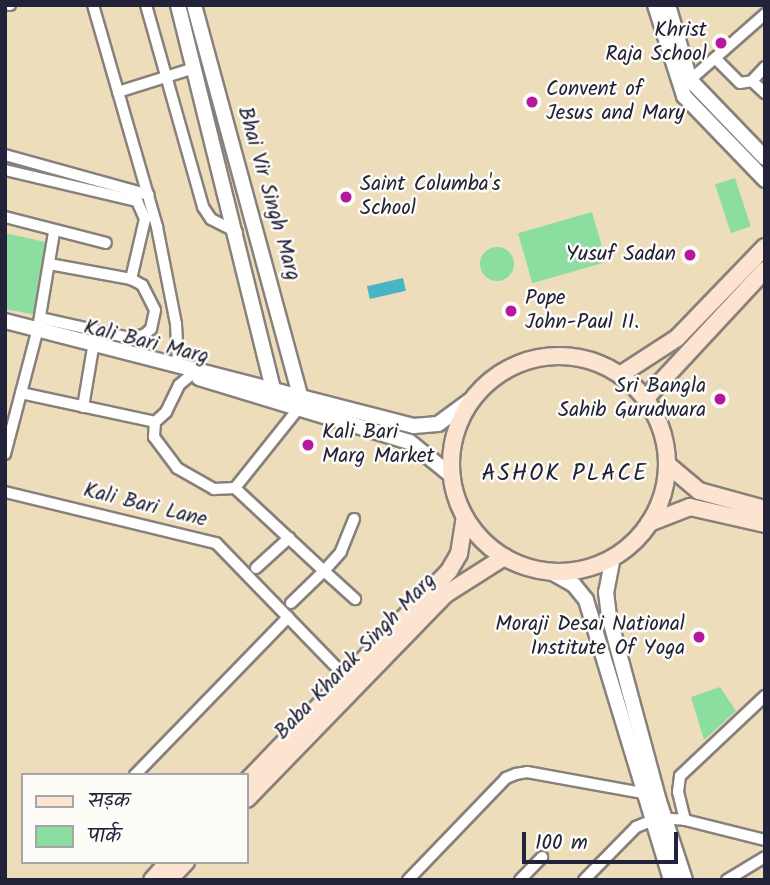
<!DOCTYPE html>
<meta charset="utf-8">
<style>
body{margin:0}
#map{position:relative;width:770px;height:885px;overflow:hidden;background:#edb;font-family:Kalam,"Playpen Sans Deva",sans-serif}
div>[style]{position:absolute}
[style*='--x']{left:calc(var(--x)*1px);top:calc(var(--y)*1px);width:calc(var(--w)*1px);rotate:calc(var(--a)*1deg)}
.green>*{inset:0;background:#8bde9f;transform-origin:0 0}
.round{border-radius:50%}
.water>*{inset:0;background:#48b5c4;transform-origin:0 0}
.roads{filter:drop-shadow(2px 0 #88807b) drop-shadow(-2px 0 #88807b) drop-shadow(0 2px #88807b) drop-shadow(0 -2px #88807b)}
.minor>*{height:10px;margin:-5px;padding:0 5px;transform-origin:5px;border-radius:5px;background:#fff}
.tertiary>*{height:14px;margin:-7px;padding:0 7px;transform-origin:7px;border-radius:7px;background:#fff}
.secondary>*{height:16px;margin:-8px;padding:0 8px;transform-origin:8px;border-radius:8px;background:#fde4d1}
.secondary>.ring{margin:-8px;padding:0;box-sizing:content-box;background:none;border:16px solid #fde4d1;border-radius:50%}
.dots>*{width:19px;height:19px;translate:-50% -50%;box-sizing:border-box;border:4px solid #fdfcf7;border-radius:50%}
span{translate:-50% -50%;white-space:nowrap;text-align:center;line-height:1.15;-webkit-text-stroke:5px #fdfcf7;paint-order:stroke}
.poi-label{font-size:21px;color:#22223b}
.right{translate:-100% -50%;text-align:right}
.left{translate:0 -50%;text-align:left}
.street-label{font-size:21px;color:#22223b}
.neighbourhood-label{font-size:23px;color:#22223b;letter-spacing:2px}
.frame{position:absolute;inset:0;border:7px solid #22223b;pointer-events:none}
.legend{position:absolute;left:21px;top:773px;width:228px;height:91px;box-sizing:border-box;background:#fdfcf7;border:2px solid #a5a5ac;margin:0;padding:9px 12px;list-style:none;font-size:21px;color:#22223b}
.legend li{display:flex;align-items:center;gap:14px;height:35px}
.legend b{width:35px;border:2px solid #a5a5ac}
.scale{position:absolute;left:522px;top:832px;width:156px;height:32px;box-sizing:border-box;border:4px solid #22223b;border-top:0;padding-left:9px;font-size:21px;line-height:24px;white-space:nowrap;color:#22223b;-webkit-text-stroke:5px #fdfcf7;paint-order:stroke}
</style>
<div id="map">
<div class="green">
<i style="left:735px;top:178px;width:51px;height:21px;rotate:72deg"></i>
<i style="left:592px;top:212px;width:52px;height:77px;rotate:74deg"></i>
<i style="clip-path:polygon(5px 233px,54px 244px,37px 315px,5px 309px)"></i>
<i class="round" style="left:480px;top:247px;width:34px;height:34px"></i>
<i style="clip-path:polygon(720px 687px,736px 711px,704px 740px,691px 697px)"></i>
</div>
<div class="water">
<i style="left:403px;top:278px;width:13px;height:37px;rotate:77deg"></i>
</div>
<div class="roads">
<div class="minor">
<i style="--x:9;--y:5;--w:1;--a:0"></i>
<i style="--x:93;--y:5;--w:231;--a:73.9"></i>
<i style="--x:157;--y:227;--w:99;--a:78.9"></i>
<i style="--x:176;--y:324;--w:38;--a:87"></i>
<i style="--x:146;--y:5;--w:210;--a:74.2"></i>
<i style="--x:203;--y:207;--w:14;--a:56"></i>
<i style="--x:211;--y:219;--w:29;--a:27"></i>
<i style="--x:715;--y:58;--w:35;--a:45"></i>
<i style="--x:740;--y:83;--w:12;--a:-9"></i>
<i style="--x:765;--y:67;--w:19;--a:133"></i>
<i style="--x:752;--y:81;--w:18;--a:43"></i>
<i style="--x:690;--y:80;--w:100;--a:-41.3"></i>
<i style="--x:118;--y:92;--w:80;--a:-17.5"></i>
<i style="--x:5;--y:155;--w:149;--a:15.5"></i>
<i style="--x:5;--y:170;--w:136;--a:13.2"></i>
<i style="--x:137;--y:201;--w:20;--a:66"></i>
<i style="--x:145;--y:219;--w:62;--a:103.1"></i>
<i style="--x:5;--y:217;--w:104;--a:14.4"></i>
<i style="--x:40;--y:318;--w:88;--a:12.5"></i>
<i style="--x:126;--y:337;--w:18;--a:-6"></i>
<i style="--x:144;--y:335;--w:9;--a:-41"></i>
<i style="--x:151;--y:329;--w:19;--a:-78"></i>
<i style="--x:155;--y:310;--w:28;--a:-117"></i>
<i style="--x:142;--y:285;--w:13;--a:-151"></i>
<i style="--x:131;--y:279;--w:83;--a:-169.6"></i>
<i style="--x:21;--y:393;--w:137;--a:12.2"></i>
<i style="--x:155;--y:422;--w:15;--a:-42"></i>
<i style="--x:166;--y:412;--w:30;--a:-64"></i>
<i style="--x:179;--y:385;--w:26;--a:-40"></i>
<i style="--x:83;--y:407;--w:66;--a:-80.4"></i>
<i style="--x:155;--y:422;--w:15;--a:94"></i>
<i style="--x:154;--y:437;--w:39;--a:53"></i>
<i style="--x:177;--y:468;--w:43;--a:29.6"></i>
<i style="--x:214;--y:489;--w:21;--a:-3"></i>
<i style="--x:5;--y:454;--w:130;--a:-75.3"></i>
<i style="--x:38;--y:328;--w:97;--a:-80.5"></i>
<i style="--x:5;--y:492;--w:217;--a:13.6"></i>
<i style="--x:216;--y:543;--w:188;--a:45.9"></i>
<i style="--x:354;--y:519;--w:35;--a:112"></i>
<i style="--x:341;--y:552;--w:25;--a:132"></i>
<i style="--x:324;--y:571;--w:42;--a:42.1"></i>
<i style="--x:256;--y:568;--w:45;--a:-42.3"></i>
<i style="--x:291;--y:603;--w:46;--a:-44.1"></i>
<i style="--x:324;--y:571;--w:122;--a:-137"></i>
<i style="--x:235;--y:488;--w:101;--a:-51.4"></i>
<i style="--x:135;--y:775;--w:220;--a:-45.9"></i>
<i style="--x:685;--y:820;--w:29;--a:-104"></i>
<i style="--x:678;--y:792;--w:16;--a:-83"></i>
<i style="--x:680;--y:776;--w:117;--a:-43.3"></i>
<i style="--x:408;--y:880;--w:141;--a:-46.1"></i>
<i style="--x:506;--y:778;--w:11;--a:-22"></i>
<i style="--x:516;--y:774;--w:11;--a:-10"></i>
<i style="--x:527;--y:772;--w:118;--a:10.3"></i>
<i style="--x:520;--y:880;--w:32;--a:-46"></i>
<i style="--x:584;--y:880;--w:74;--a:-45.5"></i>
<i style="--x:636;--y:827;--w:24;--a:-22"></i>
<i style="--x:658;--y:818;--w:27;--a:4"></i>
<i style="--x:685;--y:820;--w:82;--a:14"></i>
<i style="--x:727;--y:880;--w:44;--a:-31.2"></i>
</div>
<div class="tertiary">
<i style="--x:178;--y:5;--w:403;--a:76.1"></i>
<i style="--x:194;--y:5;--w:411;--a:74.8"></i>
<i style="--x:655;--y:5;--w:96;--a:72.3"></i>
<i style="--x:684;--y:96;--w:117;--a:46"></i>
<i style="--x:668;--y:5;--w:78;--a:73.7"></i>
<i style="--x:690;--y:80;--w:108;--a:46.1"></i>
<i style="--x:5;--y:321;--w:422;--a:14.4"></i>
<i style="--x:414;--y:426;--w:24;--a:-5"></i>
<i style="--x:438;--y:424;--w:47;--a:-36.4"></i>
<i style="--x:199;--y:378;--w:220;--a:16.9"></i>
<i style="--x:410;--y:442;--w:54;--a:39"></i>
<i style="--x:613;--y:557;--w:36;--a:101"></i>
<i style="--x:606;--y:592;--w:24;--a:83"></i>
<i style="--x:609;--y:616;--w:192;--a:74.9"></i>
<i style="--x:659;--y:801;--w:83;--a:71.8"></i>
<i style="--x:549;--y:571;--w:29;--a:29"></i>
<i style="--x:574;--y:585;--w:19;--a:51"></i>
<i style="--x:586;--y:600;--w:293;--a:73.1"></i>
</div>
<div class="secondary">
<i class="ring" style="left:451px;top:356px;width:200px;height:200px"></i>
<i style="--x:620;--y:375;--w:68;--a:-33"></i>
<i style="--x:677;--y:338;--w:127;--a:-46"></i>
<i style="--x:645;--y:399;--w:176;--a:-47.1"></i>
<i style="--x:667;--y:464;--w:42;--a:40.2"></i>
<i style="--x:699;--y:491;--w:68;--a:15.3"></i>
<i style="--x:649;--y:523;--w:44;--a:-21.3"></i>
<i style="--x:690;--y:507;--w:77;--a:12.8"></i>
<i style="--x:247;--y:781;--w:291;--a:-46.1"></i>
<i style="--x:449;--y:571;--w:20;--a:-60"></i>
<i style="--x:459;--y:554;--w:36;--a:-81"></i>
<i style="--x:247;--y:799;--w:286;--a:-45.9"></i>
<i style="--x:446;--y:594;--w:69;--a:-32.5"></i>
<i style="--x:152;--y:880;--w:24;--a:-48"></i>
<i style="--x:169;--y:880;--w:25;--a:-47"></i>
</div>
</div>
<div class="dots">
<i style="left:721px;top:43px;background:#b5179e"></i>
<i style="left:532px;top:102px;background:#b5179e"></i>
<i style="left:346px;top:197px;background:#b5179e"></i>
<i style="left:690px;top:255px;background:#b5179e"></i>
<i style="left:511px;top:311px;background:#b5179e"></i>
<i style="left:720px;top:399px;background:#b5179e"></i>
<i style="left:308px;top:445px;background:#b5179e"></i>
<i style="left:699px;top:637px;background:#b5179e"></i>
</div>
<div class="poi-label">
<span class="right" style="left:707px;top:43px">Khrist<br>Raja School</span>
<span class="left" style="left:546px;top:102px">Convent of<br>Jesus and Mary</span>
<span class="left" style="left:360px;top:197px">Saint Columba's<br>School</span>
<span class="right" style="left:676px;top:255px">Yusuf Sadan</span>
<span class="left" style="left:525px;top:311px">Pope<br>John-Paul II.</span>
<span class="right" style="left:706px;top:399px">Sri Bangla<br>Sahib Gurudwara</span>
<span class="left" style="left:322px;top:445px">Kali Bari<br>Marg Market</span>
<span class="right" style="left:685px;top:637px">Moraji Desai National<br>Institute Of Yoga</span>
</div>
<div class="street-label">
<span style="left:268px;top:194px;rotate:74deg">Bhai Vir Singh Marg</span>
<span style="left:146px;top:343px;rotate:14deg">Kali Bari Marg</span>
<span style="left:145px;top:506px;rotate:14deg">Kali Bari Lane</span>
<span style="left:356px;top:657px;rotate:-46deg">Baba Kharak Singh Marg</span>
</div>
<div class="neighbourhood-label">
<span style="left:565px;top:474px">ASHOK PLACE</span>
</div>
<div class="frame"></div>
<ul class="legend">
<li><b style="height:9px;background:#fde4d1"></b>सड़क</li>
<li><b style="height:19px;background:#8bde9f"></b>पार्क</li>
</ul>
<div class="scale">100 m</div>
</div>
